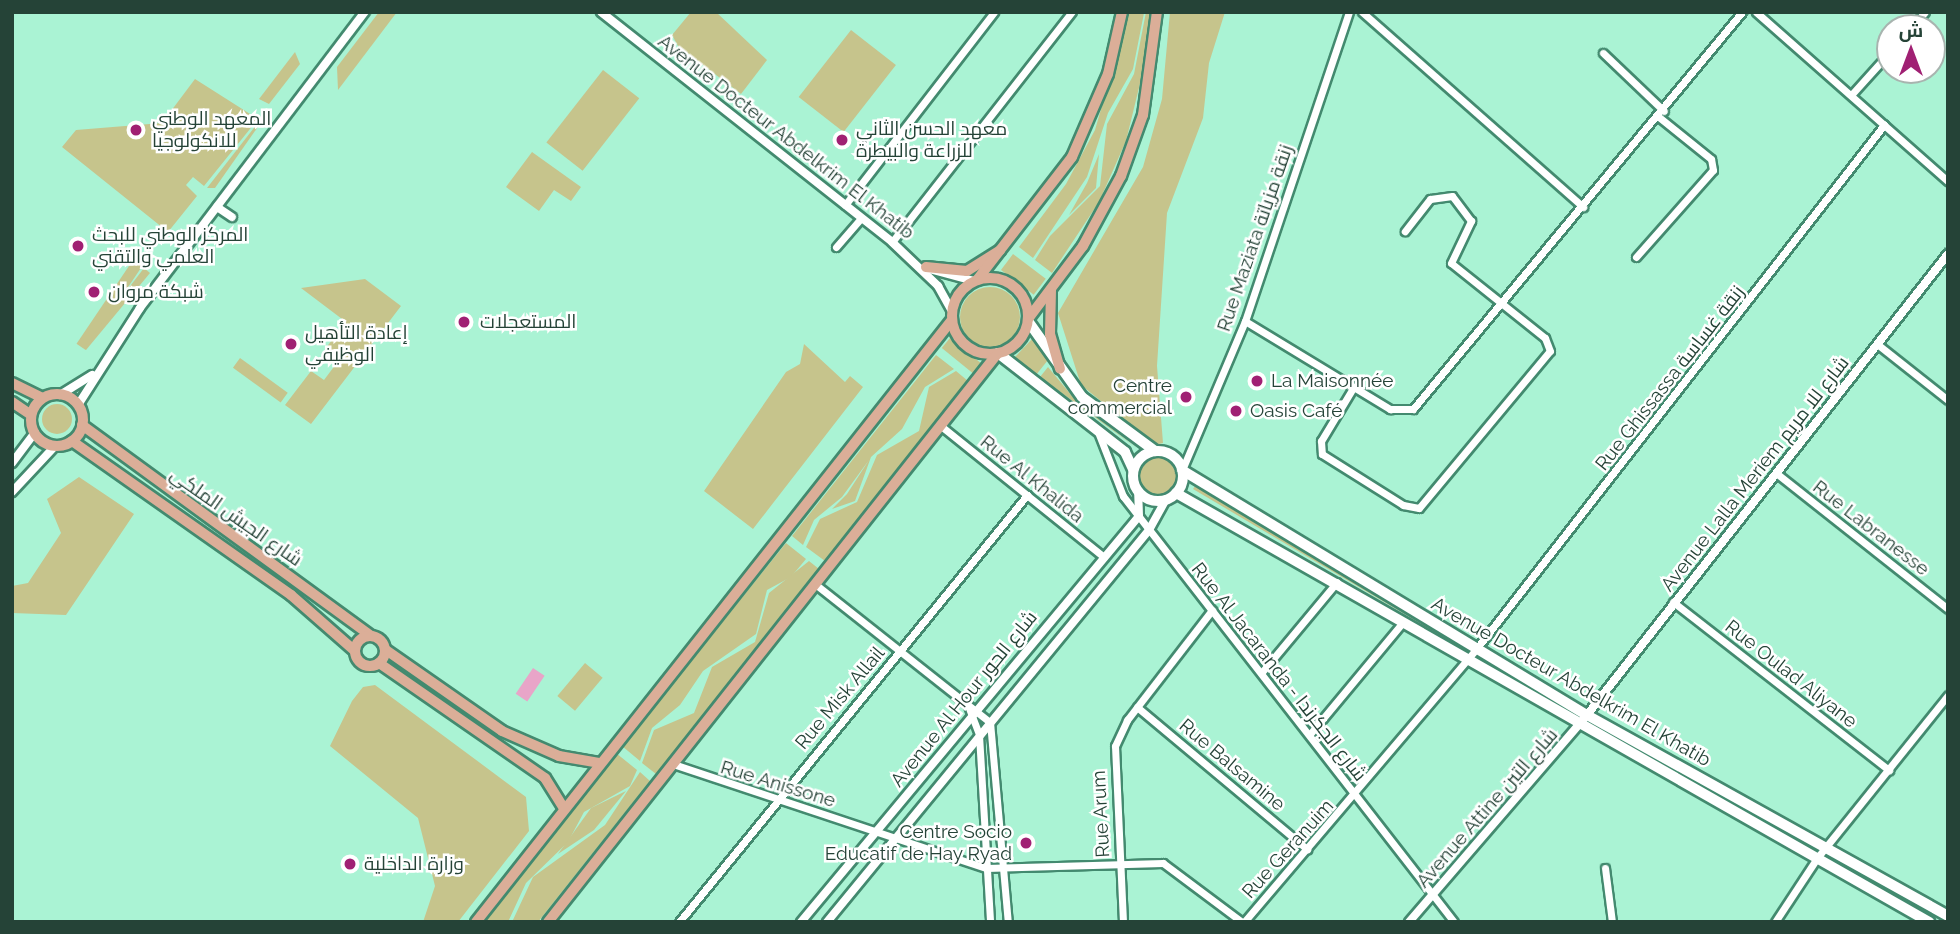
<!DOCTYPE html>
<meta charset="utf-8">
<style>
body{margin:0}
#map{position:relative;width:1960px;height:934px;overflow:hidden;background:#aaf3d4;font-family:Raleway,Cairo,sans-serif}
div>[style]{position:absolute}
.green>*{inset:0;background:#c6c48c;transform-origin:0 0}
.round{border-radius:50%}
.water>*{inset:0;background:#e8a5c8;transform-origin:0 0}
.roads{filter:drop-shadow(2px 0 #438a6f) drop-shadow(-2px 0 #438a6f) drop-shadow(0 2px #438a6f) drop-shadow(0 -2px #438a6f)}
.minor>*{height:7px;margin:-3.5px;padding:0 3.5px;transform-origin:3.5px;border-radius:3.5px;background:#fff}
.tertiary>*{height:8px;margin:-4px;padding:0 4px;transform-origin:4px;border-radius:4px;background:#fff}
.secondary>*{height:10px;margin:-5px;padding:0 5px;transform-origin:5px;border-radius:5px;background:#fff}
.secondary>.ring{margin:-5px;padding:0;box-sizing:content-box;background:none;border:10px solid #fff;border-radius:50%}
.primary>*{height:10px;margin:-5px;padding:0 5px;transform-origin:5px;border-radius:5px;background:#dbae98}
.primary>.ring{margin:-5px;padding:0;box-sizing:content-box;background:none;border:10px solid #dbae98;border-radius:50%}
.dots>*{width:19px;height:19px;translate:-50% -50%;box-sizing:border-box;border:4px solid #fff;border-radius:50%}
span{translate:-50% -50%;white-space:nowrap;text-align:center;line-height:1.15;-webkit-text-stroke:5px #fff;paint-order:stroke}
.poi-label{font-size:19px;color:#254337}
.left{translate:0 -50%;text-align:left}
.right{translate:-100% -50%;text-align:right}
.street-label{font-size:19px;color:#254337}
.frame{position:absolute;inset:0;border:14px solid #254337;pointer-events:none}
.north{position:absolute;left:1876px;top:14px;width:70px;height:70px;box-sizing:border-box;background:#fff;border:2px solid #a8b4af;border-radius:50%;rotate:0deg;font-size:19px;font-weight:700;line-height:28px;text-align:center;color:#254337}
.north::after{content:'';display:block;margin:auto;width:24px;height:32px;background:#a02073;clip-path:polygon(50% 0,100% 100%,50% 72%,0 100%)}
</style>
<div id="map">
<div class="green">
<div style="clip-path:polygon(379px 12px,397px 12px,338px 90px,337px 67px)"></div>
<div style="clip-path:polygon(691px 12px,716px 12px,767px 60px,741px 94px,678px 46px,672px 35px)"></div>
<div style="clip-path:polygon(1129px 12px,1144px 13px,1133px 69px,1108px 113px,1087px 177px,1033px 258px,1019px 247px,1066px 184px,1095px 130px)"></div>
<div style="clip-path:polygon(1146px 12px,1150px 12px,1145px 63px,1126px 141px,1099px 202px,1052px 273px,1035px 260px,1050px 236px,1100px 186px,1107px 124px,1134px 74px)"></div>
<div style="clip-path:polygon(1170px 12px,1225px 12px,1209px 63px,1203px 118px,1167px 213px,1157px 366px,1163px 443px,1155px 445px,1081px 385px,1058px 313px,1143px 167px,1162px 99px)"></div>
<div style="left:851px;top:30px;width:57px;height:85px;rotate:38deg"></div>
<div style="clip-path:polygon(295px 52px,300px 64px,269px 104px,259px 99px)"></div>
<div style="left:603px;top:70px;width:46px;height:92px;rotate:38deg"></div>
<div style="clip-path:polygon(195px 79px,258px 119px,204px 186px,193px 177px,186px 185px,197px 196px,168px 232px,62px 147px,76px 130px,162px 123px)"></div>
<div style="clip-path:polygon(262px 121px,215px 188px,207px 188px,260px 120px)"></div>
<div style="clip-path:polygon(532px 152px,581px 187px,571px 201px,554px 190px,539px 211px,506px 187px)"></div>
<div style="clip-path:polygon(1099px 154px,1096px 188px,1069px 215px,1087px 183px)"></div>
<div style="left:1013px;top:254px;width:41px;height:20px;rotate:37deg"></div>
<div style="left:133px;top:260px;width:11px;height:101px;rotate:34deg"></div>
<div style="clip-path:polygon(144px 268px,150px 273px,86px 350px,85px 345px)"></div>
<div style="clip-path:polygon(365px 279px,401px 306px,311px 424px,285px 405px,311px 371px,324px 380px,339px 360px,325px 349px,346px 322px,301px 288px)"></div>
<div class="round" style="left:960px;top:287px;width:60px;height:60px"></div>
<div style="left:950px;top:338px;width:40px;height:13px;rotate:39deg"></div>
<div style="clip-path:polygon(1032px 339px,1048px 360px,1036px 375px,1015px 357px)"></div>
<div style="clip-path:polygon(804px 344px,845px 382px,850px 376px,863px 387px,753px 529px,704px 491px,786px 372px,800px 364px)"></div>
<div style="clip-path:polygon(936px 355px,954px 369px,925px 387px,902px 429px,871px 457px,855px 501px,832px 509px,847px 494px,869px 460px,842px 497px,814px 520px,803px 545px,792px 536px)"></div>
<div style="left:240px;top:358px;width:59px;height:12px;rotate:36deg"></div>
<div style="clip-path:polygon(1048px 367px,1077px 402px,1138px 449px,1040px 377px)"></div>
<div style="clip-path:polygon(956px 371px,968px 381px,825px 561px,806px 547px,820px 519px,857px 502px,877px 455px,919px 431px,929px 387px)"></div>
<div class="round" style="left:42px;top:404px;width:30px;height:30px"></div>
<div class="round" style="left:1139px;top:457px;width:38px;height:38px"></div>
<div style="clip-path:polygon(79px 477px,134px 514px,66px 615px,12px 613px,12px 586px,28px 583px,61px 533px,47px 499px)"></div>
<div style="clip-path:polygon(1196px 485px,1461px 645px,1462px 648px,1193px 489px)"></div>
<div style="clip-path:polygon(786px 543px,806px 559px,791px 577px,767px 590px,756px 634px,703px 671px,680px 705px,652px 728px,640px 761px,622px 746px)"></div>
<div style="clip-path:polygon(809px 561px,819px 569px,656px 774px,642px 763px,654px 730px,694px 713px,712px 667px,755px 642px,769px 593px)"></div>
<div style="left:585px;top:663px;width:23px;height:43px;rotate:40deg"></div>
<div style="clip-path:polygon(375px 685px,526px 797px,529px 831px,458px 922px,423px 922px,435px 886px,418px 818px,330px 746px,352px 701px,363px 687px)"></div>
<div style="clip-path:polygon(1638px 751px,1807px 843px,1809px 846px,1806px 847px)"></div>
<div style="clip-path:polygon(616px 753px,637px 770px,630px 786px,584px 812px,568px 842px,526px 883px,508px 922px,485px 922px)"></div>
<div style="clip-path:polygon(640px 772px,650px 781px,538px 922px,512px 922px,533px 877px,605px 825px)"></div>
<div style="clip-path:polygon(626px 791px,594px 830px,558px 854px,591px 808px)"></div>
<div style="clip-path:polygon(1839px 861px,1948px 920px,1948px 922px,1836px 865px)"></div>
</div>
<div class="water">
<div style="left:533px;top:668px;width:14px;height:31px;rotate:34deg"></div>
</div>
<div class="roads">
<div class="minor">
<div style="left:1362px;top:12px;width:295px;rotate:41.4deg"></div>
<div style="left:1756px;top:12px;width:256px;rotate:41.4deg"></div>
<div style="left:1911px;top:28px;width:21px;rotate:-49deg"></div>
<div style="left:1603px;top:53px;width:84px;rotate:43.6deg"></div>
<div style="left:1852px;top:94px;width:57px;rotate:-47.9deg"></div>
<div style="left:845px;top:205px;width:244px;rotate:-52.3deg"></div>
<div style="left:892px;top:242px;width:292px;rotate:-52deg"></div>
<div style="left:836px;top:247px;width:38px;rotate:-49deg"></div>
<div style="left:1636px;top:257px;width:116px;rotate:-48.5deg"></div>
<div style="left:1713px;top:170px;width:11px;rotate:-100deg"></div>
<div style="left:1711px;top:159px;width:67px;rotate:-141.1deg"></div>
<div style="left:1245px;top:321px;width:170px;rotate:31.3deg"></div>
<div style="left:1390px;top:409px;width:23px"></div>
<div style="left:1413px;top:409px;width:516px;rotate:-50.35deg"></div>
<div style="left:1877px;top:344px;width:90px;rotate:38.3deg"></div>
<div style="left:1353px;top:388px;width:62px;rotate:121.1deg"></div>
<div style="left:1321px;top:441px;width:13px;rotate:86deg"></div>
<div style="left:1322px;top:454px;width:96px;rotate:32.2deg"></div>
<div style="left:1403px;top:505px;width:16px;rotate:11deg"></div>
<div style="left:1419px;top:508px;width:204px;rotate:-50.2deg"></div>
<div style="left:1550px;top:351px;width:14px;rotate:-111deg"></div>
<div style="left:1545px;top:338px;width:120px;rotate:-141.4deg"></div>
<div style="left:1451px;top:263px;width:47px;rotate:-64.5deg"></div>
<div style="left:1471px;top:221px;width:31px;rotate:-127deg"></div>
<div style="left:1452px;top:196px;width:22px;rotate:172deg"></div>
<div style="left:1430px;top:199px;width:41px;rotate:128deg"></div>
<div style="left:941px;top:426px;width:209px;rotate:38.8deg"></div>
<div style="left:1098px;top:432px;width:69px;rotate:68.7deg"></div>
<div style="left:1123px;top:496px;width:539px;rotate:52.15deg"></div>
<div style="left:1182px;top:470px;width:162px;rotate:-67.1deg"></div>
<div style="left:1245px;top:321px;width:326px;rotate:-71.4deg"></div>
<div style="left:1776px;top:473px;width:219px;rotate:38.3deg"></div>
<div style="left:815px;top:584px;width:223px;rotate:38.3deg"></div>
<div style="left:990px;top:722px;width:201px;rotate:84.9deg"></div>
<div style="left:1673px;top:602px;width:274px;rotate:37.9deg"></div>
<div style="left:1262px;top:672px;width:117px;rotate:-50.2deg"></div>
<div style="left:967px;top:703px;width:34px;rotate:69deg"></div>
<div style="left:979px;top:735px;width:187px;rotate:86.6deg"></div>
<div style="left:1137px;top:707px;width:222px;rotate:39.9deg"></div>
<div style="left:1310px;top:734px;width:146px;rotate:-50.3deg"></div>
<div style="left:673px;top:764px;width:330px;rotate:18.4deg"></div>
<div style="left:986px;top:868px;width:177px;rotate:-1.6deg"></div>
<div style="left:1163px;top:863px;width:99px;rotate:36.8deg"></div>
<div style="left:1605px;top:868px;width:54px;rotate:82.6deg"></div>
<div style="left:679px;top:922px;width:551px;rotate:-50.82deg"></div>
<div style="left:1123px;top:922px;width:176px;rotate:-92.6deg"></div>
<div style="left:1115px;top:746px;width:29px;rotate:-65deg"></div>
<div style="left:1127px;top:720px;width:139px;rotate:-52.3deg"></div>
<div style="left:1244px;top:922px;width:360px;rotate:-49.6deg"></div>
<div style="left:1477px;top:648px;width:663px;rotate:-52.11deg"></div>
<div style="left:1775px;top:922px;width:77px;rotate:-56.7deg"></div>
<div style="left:1817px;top:858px;width:209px;rotate:-51.2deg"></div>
</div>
<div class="tertiary">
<div style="left:601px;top:12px;width:371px;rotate:38.3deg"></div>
<div style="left:892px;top:242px;width:64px;rotate:43.7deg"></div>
<div style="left:938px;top:286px;width:29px;rotate:61deg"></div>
<div style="left:217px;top:207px;width:18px;rotate:34deg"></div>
<div style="left:929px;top:269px;width:47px;rotate:14.9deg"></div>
<div style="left:60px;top:395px;width:38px;rotate:-32deg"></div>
<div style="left:78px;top:405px;width:115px;rotate:-57.4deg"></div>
<div style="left:140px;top:308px;width:372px;rotate:-52.8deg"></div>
<div style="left:12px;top:463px;width:38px;rotate:-53deg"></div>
<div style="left:12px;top:492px;width:63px;rotate:-46.9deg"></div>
<div style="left:801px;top:922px;width:528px;rotate:-50.22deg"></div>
<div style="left:1139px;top:516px;width:24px;rotate:-92deg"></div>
<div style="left:827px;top:922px;width:507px;rotate:-50.6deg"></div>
<div style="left:1149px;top:530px;width:35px;rotate:-61deg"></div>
<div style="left:1409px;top:922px;width:273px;rotate:-49.3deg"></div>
<div style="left:1587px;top:715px;width:586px;rotate:-51.94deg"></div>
</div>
<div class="secondary">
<div style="left:1028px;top:321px;width:93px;rotate:54.6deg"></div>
<div style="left:1082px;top:397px;width:91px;rotate:36.5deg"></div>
<div style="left:998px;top:353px;width:161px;rotate:37.9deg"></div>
<div style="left:1125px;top:452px;width:19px;rotate:65deg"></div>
<div class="ring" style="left:1133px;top:451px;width:40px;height:40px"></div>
<div style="left:1182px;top:470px;width:473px;rotate:31.2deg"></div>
<div style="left:1587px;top:715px;width:413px;rotate:29.1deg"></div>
<div style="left:1176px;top:493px;width:867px;rotate:29.67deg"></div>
</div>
<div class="primary">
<div style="left:926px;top:267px;width:41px;rotate:5.6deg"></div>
<div style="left:967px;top:271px;width:39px;rotate:-32deg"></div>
<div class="ring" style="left:952px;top:278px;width:66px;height:66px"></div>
<div style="left:977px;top:280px;width:155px;rotate:-52.3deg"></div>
<div style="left:1072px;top:157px;width:90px;rotate:-66.6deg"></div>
<div style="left:1108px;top:74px;width:64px;rotate:-77.3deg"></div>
<div style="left:1051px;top:290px;width:44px;rotate:91.3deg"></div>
<div style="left:1050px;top:334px;width:36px;rotate:74deg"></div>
<div style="left:1028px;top:319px;width:91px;rotate:-53deg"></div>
<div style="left:1083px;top:246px;width:80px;rotate:-61.5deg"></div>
<div style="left:1121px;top:176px;width:65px;rotate:-70.2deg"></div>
<div style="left:1143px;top:115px;width:104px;rotate:-82.3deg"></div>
<div style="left:12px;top:383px;width:34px;rotate:26deg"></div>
<div class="ring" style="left:31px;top:394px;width:42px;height:42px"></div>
<div style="left:12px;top:402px;width:23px;rotate:34deg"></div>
<div style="left:82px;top:425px;width:358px;rotate:36.1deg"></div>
<div style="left:72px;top:441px;width:268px;rotate:35.1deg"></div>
<div style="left:291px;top:595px;width:85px;rotate:41.2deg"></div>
<div class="ring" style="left:355px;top:636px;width:20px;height:20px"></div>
<div style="left:386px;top:650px;width:141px;rotate:34.9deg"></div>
<div style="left:502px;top:731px;width:62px;rotate:23.7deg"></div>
<div style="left:559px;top:756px;width:42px;rotate:9.7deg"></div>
<div style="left:379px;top:663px;width:202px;rotate:34.7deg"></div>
<div style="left:545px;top:778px;width:36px;rotate:58deg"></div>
<div style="left:476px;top:922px;width:766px;rotate:-51.68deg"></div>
<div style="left:548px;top:922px;width:724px;rotate:-51.67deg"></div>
</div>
</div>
<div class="dots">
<div style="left:136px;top:130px;background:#a02073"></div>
<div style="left:842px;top:140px;background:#a02073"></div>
<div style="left:78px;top:246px;background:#a02073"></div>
<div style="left:94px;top:292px;background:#a02073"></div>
<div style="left:464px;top:322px;background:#a02073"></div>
<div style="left:291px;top:344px;background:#a02073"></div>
<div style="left:1257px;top:381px;background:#a02073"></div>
<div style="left:1186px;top:397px;background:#a02073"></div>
<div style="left:1236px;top:411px;background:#a02073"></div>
<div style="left:1026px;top:843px;background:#a02073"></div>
<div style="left:350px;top:864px;background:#a02073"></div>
</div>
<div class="poi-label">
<span class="left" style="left:152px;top:130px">المعهد الوطني<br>للانكولوجيا</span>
<span class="left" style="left:856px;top:140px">معهد الحسن الثاني<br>للزراعة والبيطرة</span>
<span class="left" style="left:92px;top:246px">المركز الوطني للبحث<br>العلمي والتقني</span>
<span class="left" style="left:108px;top:292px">شبكة مروان</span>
<span class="left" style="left:480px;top:322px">المستعجلات</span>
<span class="left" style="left:305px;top:344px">إعادة التأهيل<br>الوظيفي</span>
<span class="left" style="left:1271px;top:381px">La Maisonnée</span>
<span class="right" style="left:1172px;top:397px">Centre<br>commercial</span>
<span class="left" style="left:1250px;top:411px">Oasis Café</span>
<span class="right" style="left:1012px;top:843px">Centre Socio<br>Educatif de Hay Ryad</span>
<span class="left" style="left:364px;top:864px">وزارة الداخلية</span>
</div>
<div class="street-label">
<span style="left:786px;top:137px;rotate:38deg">Avenue Docteur Abdelkrim El Khatib</span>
<span style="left:1255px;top:238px;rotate:-71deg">Rue Maziata زنقة مزياتة</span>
<span style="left:1670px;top:378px;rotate:-52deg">Rue Ghissassa زنقة غساسة</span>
<span style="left:1755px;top:474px;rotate:-52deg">Avenue Lalla Meriem شارع للا مريم</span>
<span style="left:1032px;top:479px;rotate:39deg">Rue Al Khalida</span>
<span style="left:236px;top:517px;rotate:35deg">شارع الجيش الملكي</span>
<span style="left:1871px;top:528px;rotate:38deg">Rue Labranesse</span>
<span style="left:1279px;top:672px;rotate:52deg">Rue Al Jacaranda - شارع الجكرندا</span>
<span style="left:1791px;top:674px;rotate:38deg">Rue Oulad Aliyane</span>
<span style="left:1571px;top:682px;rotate:30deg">Avenue Docteur Abdelkrim El Khatib</span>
<span style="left:840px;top:698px;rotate:-50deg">Rue Misk Allail</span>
<span style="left:964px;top:699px;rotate:-51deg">Avenue Al Hour شارع الحور</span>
<span style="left:1232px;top:765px;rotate:40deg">Rue Balsamine</span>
<span style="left:778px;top:784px;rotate:17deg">Rue Anissone</span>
<span style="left:1487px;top:808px;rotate:-49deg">Avenue Attine شارع التين</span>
<span style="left:1101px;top:814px;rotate:-93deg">Rue Arum</span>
<span style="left:1288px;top:849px;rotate:-48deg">Rue Geranuim</span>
</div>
<div class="frame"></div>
<div class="north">ش</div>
</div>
